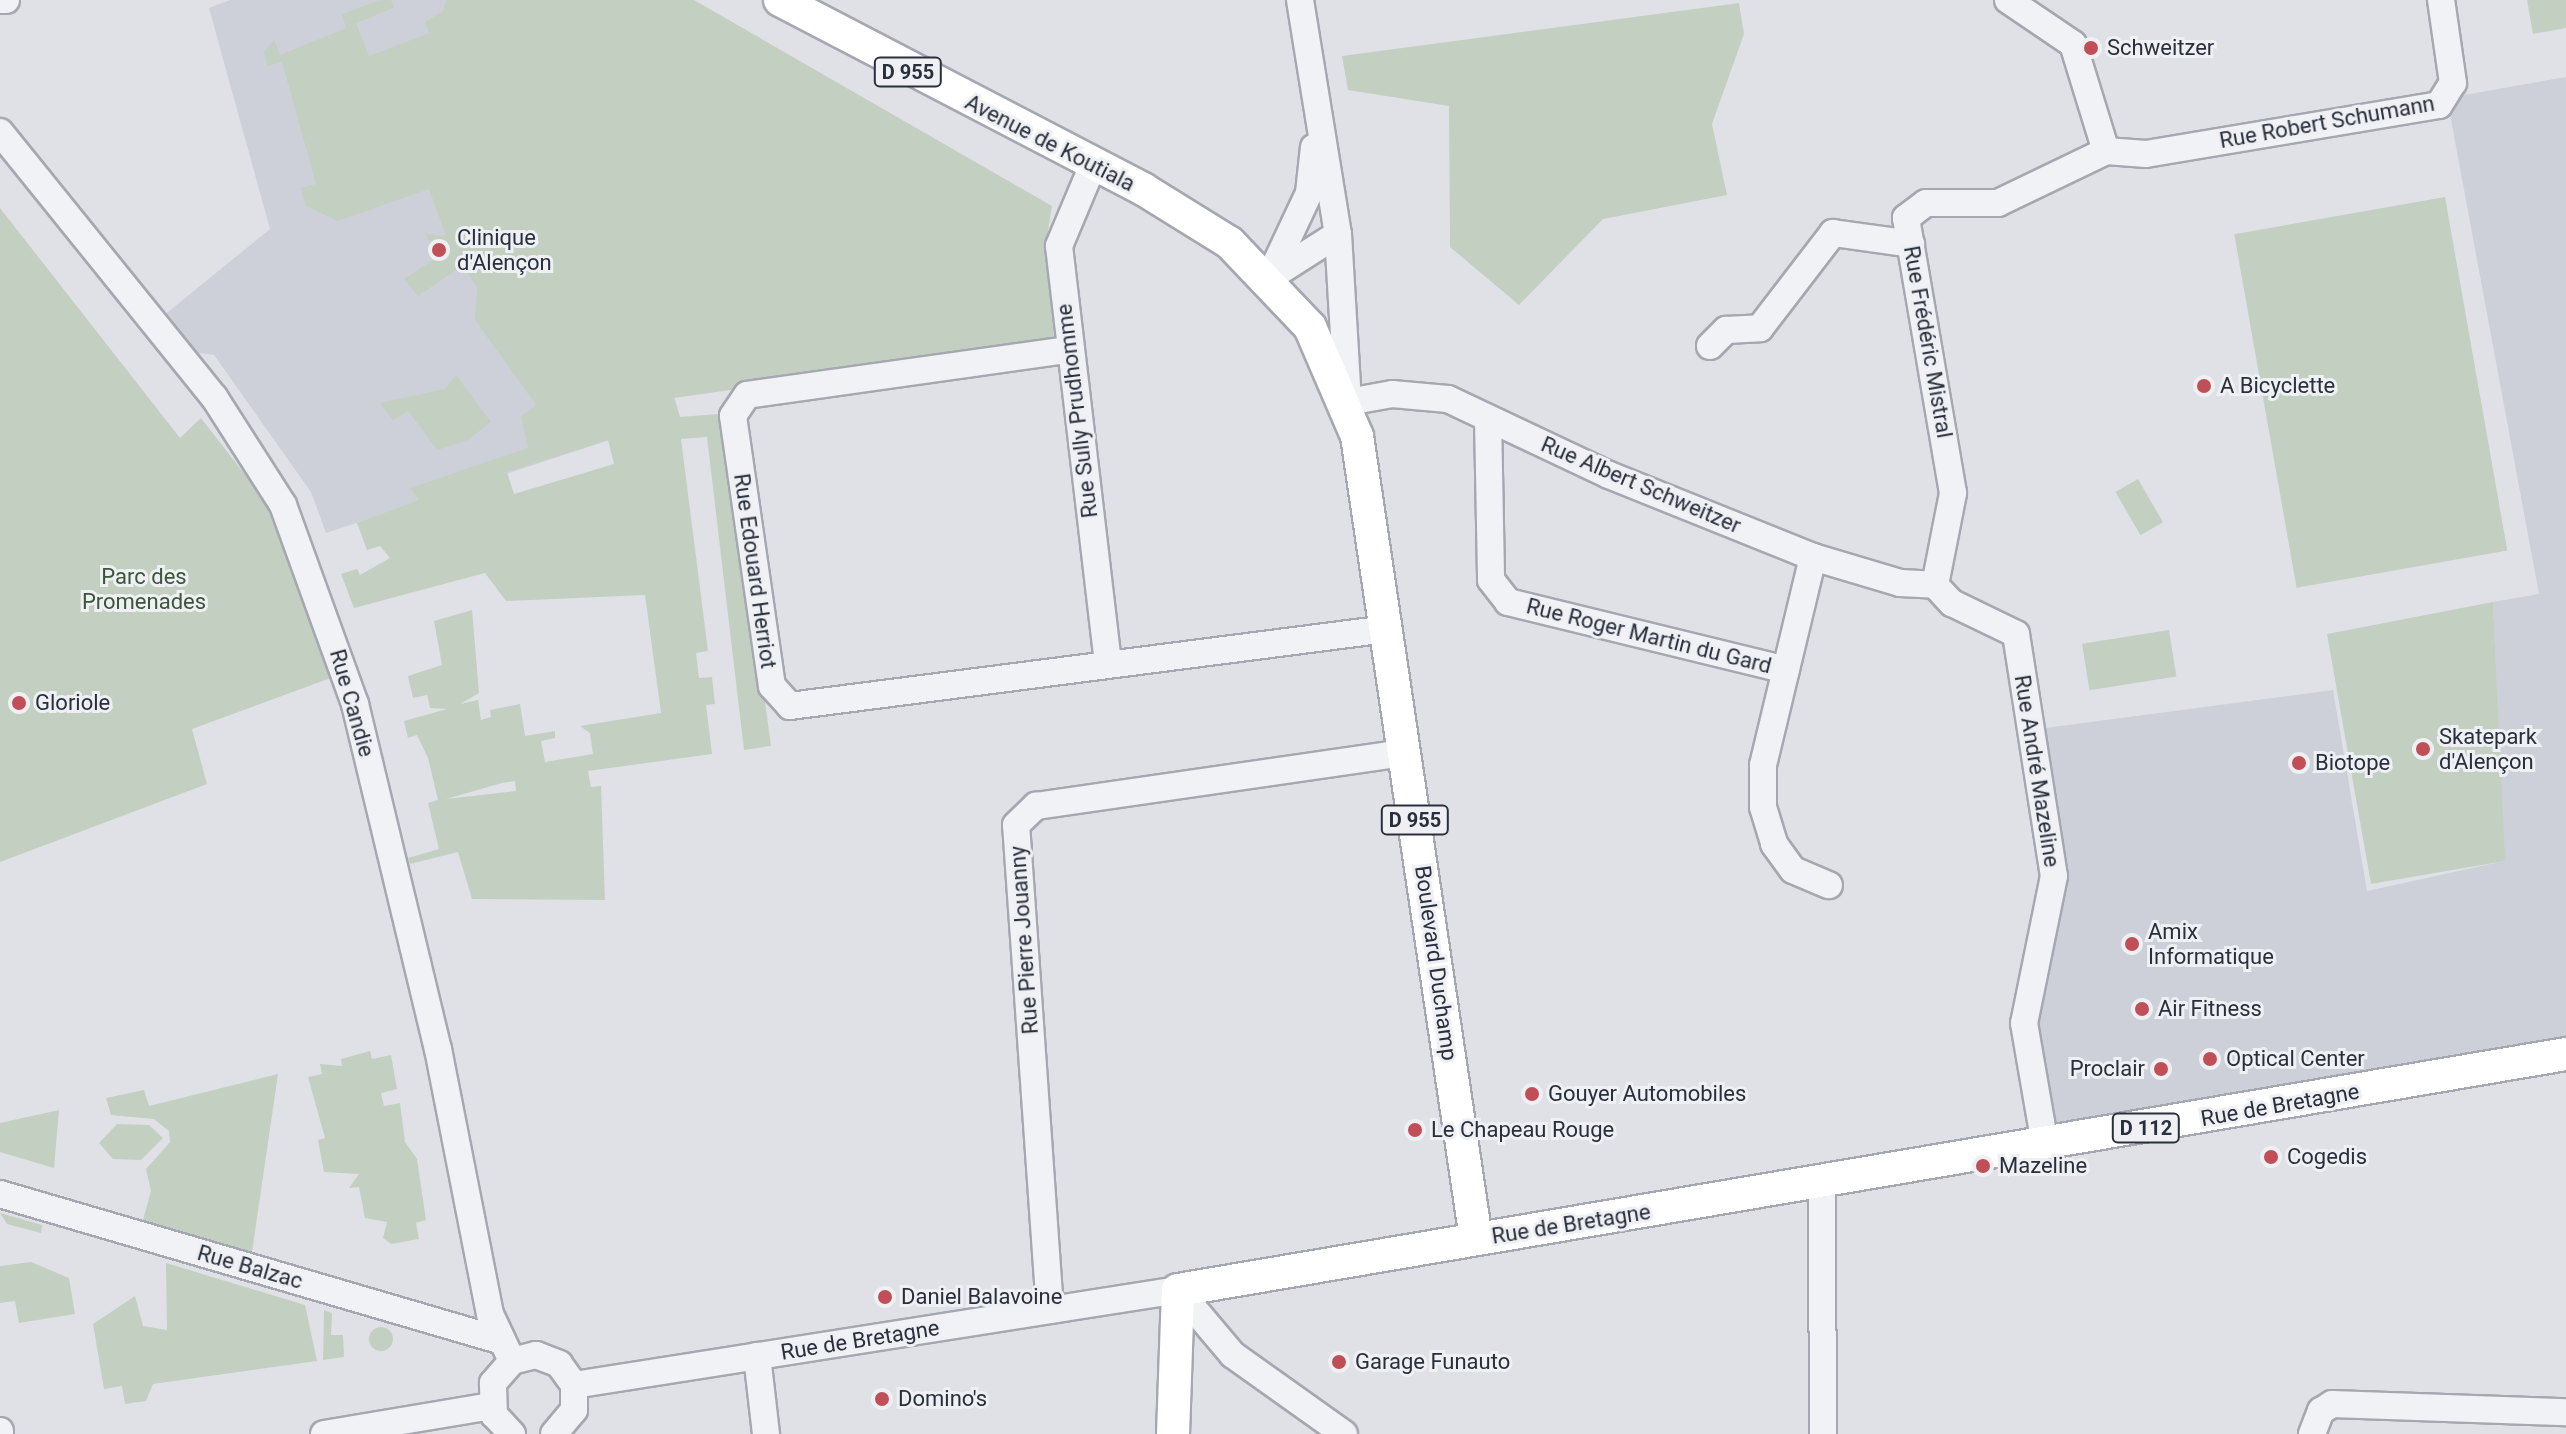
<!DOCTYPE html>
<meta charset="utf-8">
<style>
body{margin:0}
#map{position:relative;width:2566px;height:1434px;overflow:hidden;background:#dfe1e7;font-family:Roboto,sans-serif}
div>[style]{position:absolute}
.built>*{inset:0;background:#cdd0d8}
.green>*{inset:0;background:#c3d0c1;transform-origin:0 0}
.round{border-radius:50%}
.roads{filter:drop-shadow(2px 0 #a5a8b0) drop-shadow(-2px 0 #a5a8b0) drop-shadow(0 2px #a5a8b0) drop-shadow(0 -2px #a5a8b0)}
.minor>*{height:26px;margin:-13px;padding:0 13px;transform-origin:13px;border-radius:13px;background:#f1f2f5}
.major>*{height:32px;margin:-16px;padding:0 16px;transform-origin:16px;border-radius:16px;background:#fff}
.dots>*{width:22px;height:22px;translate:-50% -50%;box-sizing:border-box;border:4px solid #eef0f4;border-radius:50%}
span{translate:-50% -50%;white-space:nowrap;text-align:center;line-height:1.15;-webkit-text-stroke:6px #eef0f4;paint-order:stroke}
.shield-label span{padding:2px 6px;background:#eef0f4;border:2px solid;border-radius:6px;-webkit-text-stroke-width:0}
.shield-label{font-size:20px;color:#292f3c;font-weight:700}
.poi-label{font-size:22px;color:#292f3c}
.left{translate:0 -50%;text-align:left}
.right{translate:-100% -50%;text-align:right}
.street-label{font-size:22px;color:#292f3c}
.park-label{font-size:22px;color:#3b5638}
</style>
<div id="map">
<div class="built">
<div style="clip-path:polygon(230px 0,562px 0,680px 417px,326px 533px,311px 492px,214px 355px,192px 352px,163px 316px,270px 229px,209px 8px)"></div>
<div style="clip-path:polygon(2566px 77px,2566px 1054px,2045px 1145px,2024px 1023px,2054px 876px,2031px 730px,2333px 690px,2367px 891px,2504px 861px,2493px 602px,2539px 594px,2447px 98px)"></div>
</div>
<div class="green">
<div style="clip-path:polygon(evenodd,380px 0,391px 0,394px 8px,356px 23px,369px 56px,429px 33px,425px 22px,443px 11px,446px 0,694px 0,1052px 206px,1045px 249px,1054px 336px,1045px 345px,674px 398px,680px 417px,718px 414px,728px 430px,771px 746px,744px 750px,707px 437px,681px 439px,708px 651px,696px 653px,699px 678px,712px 677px,715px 704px,706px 705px,712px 754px,588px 771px,591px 787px,601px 786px,605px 900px,472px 899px,458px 852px,410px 864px,408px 858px,439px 849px,428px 803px,438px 800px,428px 758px,417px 735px,408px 738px,404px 721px,447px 709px,430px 708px,427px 695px,413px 698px,408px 676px,442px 665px,434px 621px,472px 610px,479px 693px,460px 704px,478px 700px,481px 720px,491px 717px,490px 710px,520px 704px,525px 736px,555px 731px,555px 738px,541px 741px,545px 762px,593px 754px,590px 733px,580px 726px,661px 713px,645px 595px,506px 601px,485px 573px,354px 608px,341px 574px,357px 569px,360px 575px,390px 558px,380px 546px,367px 550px,357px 523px,419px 500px,410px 488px,528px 448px,521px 416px,536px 405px,475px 320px,477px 287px,462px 266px,418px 296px,404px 279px,439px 256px,425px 234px,446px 236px,429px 189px,338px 221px,306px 206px,301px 188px,316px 184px,282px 62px,267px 66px,264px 51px,274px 40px,280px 55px,346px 28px,342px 14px,380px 0,608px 440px,614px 464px,514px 494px,507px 472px,608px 440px,380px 0,515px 781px,516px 791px,446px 799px,502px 783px,515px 781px)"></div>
<div style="clip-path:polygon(2527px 0,2566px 0,2566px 28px,2533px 34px)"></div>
<div style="clip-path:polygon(1739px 3px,1744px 34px,1712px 124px,1727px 195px,1603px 219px,1519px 305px,1450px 247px,1449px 106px,1348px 90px,1342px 56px)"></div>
<div style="left:2445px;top:197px;width:359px;height:214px;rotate:80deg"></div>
<div style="clip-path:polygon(0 208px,180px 438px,201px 418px,263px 498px,336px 676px,192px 729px,207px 784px,0 862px)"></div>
<div style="clip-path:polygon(456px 375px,491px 422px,468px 440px,437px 450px,408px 411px,393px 420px,380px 403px,445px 389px)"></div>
<div style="left:2138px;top:479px;width:50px;height:26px;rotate:60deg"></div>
<div style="clip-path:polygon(2493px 602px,2505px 861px,2371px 884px,2327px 634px)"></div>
<div style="left:2169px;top:630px;width:47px;height:88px;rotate:81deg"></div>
<div style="clip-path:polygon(370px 1051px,372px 1059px,391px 1055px,397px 1089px,381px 1093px,384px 1106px,400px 1103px,405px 1142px,417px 1159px,426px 1220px,416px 1223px,419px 1239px,391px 1244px,383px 1238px,387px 1222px,365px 1218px,359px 1187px,349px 1188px,359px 1174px,324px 1172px,318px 1140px,325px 1138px,308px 1077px,322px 1074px,320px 1064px,342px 1066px,341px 1059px)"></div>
<div style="clip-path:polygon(278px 1074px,252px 1252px,143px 1220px,151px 1191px,146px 1169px,170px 1142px,169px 1131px,154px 1119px,111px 1115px,106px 1098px,144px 1090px,149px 1106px)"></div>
<div style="clip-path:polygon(59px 1110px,54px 1168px,0 1152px,0 1123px)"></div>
<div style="clip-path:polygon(117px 1124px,149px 1125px,163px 1138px,141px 1160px,113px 1159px,99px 1143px)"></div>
<div style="clip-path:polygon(0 1213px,42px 1225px,41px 1233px,7px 1224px)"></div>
<div style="clip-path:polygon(31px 1262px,69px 1278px,75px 1314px,19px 1323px,15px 1301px,0 1303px,0 1266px)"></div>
<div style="clip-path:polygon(166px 1263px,305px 1305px,317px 1361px,153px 1384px,146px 1401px,125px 1404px,122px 1386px,104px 1389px,93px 1324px,135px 1296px,143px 1326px,167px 1330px)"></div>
<div style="clip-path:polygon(324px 1310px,332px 1313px,331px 1335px,343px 1335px,344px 1357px,323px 1360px)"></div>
<div class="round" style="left:369px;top:1327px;width:24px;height:24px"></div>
</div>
<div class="roads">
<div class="minor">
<div style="left:0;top:0;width:6px"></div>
<div style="left:1300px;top:0;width:237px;rotate:80.8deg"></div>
<div style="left:1338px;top:234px;width:168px;rotate:86.6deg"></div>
<div style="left:1348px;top:402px;width:45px;rotate:-10.3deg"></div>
<div style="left:1392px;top:394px;width:56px;rotate:5.1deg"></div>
<div style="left:1448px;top:399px;width:178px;rotate:25.3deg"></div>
<div style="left:1609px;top:475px;width:220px;rotate:21.9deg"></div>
<div style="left:1813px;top:557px;width:91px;rotate:16.6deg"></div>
<div style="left:1900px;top:583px;width:35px;rotate:3deg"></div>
<div style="left:2008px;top:0;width:78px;rotate:34.1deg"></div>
<div style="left:2073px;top:44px;width:112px;rotate:72.9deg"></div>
<div style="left:0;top:132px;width:341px;rotate:51.1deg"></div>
<div style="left:214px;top:397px;width:128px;rotate:57.4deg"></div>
<div style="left:283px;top:505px;width:212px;rotate:70.1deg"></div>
<div style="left:355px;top:704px;width:355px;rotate:76.5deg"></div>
<div style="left:438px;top:1049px;width:270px;rotate:78.9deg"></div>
<div style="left:490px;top:1314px;width:52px;rotate:64.9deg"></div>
<div style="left:2106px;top:151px;width:40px;rotate:4.3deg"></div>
<div style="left:2146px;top:154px;width:297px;rotate:-9.5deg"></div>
<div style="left:2439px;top:105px;width:26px;rotate:-58deg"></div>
<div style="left:2453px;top:83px;width:84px;rotate:-98.2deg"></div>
<div style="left:1093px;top:165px;width:88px;rotate:112.8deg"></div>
<div style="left:1059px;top:246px;width:420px;rotate:83.3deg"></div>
<div style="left:1272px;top:276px;width:78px;rotate:-32.5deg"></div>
<div style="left:1269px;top:278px;width:94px;rotate:-64.8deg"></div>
<div style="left:1309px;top:193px;width:46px;rotate:-83.8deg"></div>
<div style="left:1710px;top:346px;width:23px;rotate:-45deg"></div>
<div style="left:1726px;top:330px;width:34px;rotate:-3deg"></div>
<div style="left:1760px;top:328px;width:120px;rotate:-52.5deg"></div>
<div style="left:1833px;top:233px;width:79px;rotate:8deg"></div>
<div style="left:1067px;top:350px;width:323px;rotate:172deg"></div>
<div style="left:747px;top:395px;width:25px;rotate:124deg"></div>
<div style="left:733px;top:416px;width:273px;rotate:81.8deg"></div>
<div style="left:772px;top:686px;width:27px;rotate:48deg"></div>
<div style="left:790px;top:706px;width:602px;rotate:-7.35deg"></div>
<div style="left:1488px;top:419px;width:161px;rotate:88.9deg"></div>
<div style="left:1491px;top:580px;width:28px;rotate:52deg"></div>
<div style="left:1508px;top:602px;width:286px;rotate:13.7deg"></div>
<div style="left:1813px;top:557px;width:214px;rotate:103.5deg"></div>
<div style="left:1763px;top:765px;width:42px;rotate:90deg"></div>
<div style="left:1763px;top:807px;width:39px;rotate:73deg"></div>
<div style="left:1774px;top:844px;width:32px;rotate:54deg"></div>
<div style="left:1793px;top:870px;width:39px;rotate:23deg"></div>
<div style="left:1935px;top:585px;width:25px;rotate:47deg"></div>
<div style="left:1952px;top:603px;width:71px;rotate:25.8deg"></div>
<div style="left:2016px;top:634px;width:245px;rotate:81.1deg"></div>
<div style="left:2054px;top:876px;width:150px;rotate:101.5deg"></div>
<div style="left:2024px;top:1023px;width:124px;rotate:80.2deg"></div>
<div style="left:1935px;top:585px;width:94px;rotate:-78.9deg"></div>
<div style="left:1953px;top:493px;width:279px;rotate:-99.7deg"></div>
<div style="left:1906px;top:218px;width:25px;rotate:-37deg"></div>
<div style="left:1926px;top:203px;width:72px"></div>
<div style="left:1998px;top:203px;width:120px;rotate:-25.7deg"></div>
<div style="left:1822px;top:1184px;width:250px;rotate:89.8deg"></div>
<div style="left:0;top:1194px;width:520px;rotate:16.31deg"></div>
<div style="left:1050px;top:1310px;width:486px;rotate:-94deg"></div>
<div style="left:1016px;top:825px;width:28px;rotate:-44deg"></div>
<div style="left:1036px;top:806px;width:373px;rotate:-8.2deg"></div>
<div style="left:757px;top:1356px;width:79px;rotate:83.4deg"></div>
<div style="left:574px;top:1385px;width:611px;rotate:-8.94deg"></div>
<div style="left:1178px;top:1290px;width:85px;rotate:49.8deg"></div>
<div style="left:1233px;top:1355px;width:136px;rotate:35.4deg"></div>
<div style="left:0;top:1431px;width:3px;rotate:90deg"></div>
<div style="left:324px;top:1434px;width:169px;rotate:-9.5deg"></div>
<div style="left:512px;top:1434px;width:26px;rotate:-133deg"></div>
<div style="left:494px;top:1415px;width:32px;rotate:-92deg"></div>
<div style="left:493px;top:1383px;width:29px;rotate:-49deg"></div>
<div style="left:512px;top:1361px;width:25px;rotate:-14deg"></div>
<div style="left:536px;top:1355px;width:25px;rotate:21deg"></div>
<div style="left:559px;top:1364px;width:26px;rotate:54deg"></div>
<div style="left:574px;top:1385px;width:25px;rotate:90deg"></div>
<div style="left:574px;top:1410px;width:31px;rotate:130deg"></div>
<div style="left:2312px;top:1434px;width:25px;rotate:-69deg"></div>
<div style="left:2321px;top:1411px;width:13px;rotate:-32deg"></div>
<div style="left:2332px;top:1404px;width:234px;rotate:2deg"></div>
</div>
<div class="major">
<div style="left:780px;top:0;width:409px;rotate:27.5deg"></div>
<div style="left:1143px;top:189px;width:102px;rotate:31.8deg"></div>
<div style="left:1230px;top:243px;width:116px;rotate:46.4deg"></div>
<div style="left:1310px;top:327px;width:119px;rotate:66.7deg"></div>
<div style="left:1357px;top:436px;width:812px;rotate:81.57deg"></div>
<div style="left:1173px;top:1434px;width:144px;rotate:-88deg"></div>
<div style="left:1178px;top:1290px;width:1408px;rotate:-9.65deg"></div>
</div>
</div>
<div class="dots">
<div style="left:2091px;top:48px;background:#c04f58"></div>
<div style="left:439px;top:250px;background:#c04f58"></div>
<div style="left:2204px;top:386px;background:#c04f58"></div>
<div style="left:19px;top:703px;background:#c04f58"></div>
<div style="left:2423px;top:749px;background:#c04f58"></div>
<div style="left:2299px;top:763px;background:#c04f58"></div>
<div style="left:2132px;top:944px;background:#c04f58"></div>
<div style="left:2142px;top:1009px;background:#c04f58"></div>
<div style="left:2210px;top:1059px;background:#c04f58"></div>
<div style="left:2161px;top:1069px;background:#c04f58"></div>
<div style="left:1532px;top:1094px;background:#c04f58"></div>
<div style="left:1415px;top:1130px;background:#c04f58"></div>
<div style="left:2271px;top:1157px;background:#c04f58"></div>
<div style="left:1983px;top:1166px;background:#c04f58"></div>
<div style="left:885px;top:1297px;background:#c04f58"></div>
<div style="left:1339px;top:1362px;background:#c04f58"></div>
<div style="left:882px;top:1399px;background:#c04f58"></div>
</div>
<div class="shield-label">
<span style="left:908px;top:72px">D 955</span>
<span style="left:1415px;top:820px">D 955</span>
<span style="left:2146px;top:1128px">D 112</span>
</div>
<div class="poi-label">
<span class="left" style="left:2107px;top:48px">Schweitzer</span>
<span class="left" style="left:457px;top:250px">Clinique<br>d'Alençon</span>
<span class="left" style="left:2220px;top:386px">A Bicyclette</span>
<span class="left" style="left:35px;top:703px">Gloriole</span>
<span class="left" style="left:2439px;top:749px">Skatepark<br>d'Alençon</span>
<span class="left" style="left:2315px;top:763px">Biotope</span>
<span class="left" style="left:2148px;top:944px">Amix<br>Informatique</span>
<span class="left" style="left:2158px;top:1009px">Air Fitness</span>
<span class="left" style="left:2226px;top:1059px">Optical Center</span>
<span class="right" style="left:2145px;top:1069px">Proclair</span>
<span class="left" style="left:1548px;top:1094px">Gouyer Automobiles</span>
<span class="left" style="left:1431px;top:1130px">Le Chapeau Rouge</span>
<span class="left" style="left:2287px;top:1157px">Cogedis</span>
<span class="left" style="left:1999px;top:1166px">Mazeline</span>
<span class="left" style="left:901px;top:1297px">Daniel Balavoine</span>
<span class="left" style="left:1355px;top:1362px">Garage Funauto</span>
<span class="left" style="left:898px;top:1399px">Domino's</span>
</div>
<div class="street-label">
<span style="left:2327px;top:122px;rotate:-10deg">Rue Robert Schumann</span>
<span style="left:1050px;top:143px;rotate:27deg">Avenue de Koutiala</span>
<span style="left:1928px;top:342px;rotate:80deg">Rue Frédéric Mistral</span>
<span style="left:1077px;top:411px;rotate:-97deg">Rue Sully Prudhomme</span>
<span style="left:1641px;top:485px;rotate:23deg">Rue Albert Schweitzer</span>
<span style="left:755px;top:571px;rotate:82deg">Rue Edouard Herriot</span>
<span style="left:1649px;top:636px;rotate:14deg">Rue Roger Martin du Gard</span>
<span style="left:352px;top:703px;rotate:74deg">Rue Candie</span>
<span style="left:2037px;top:771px;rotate:81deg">Rue André Mazeline</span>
<span style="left:1024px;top:940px;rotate:-94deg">Rue Pierre Jouanny</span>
<span style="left:1436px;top:963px;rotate:82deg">Boulevard Duchamp</span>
<span style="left:2280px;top:1105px;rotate:-10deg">Rue de Bretagne</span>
<span style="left:1571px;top:1224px;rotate:-9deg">Rue de Bretagne</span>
<span style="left:250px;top:1267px;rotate:16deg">Rue Balzac</span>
<span style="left:860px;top:1340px;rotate:-9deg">Rue de Bretagne</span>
</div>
<div class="park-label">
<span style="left:144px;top:589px">Parc des<br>Promenades</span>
</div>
</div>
